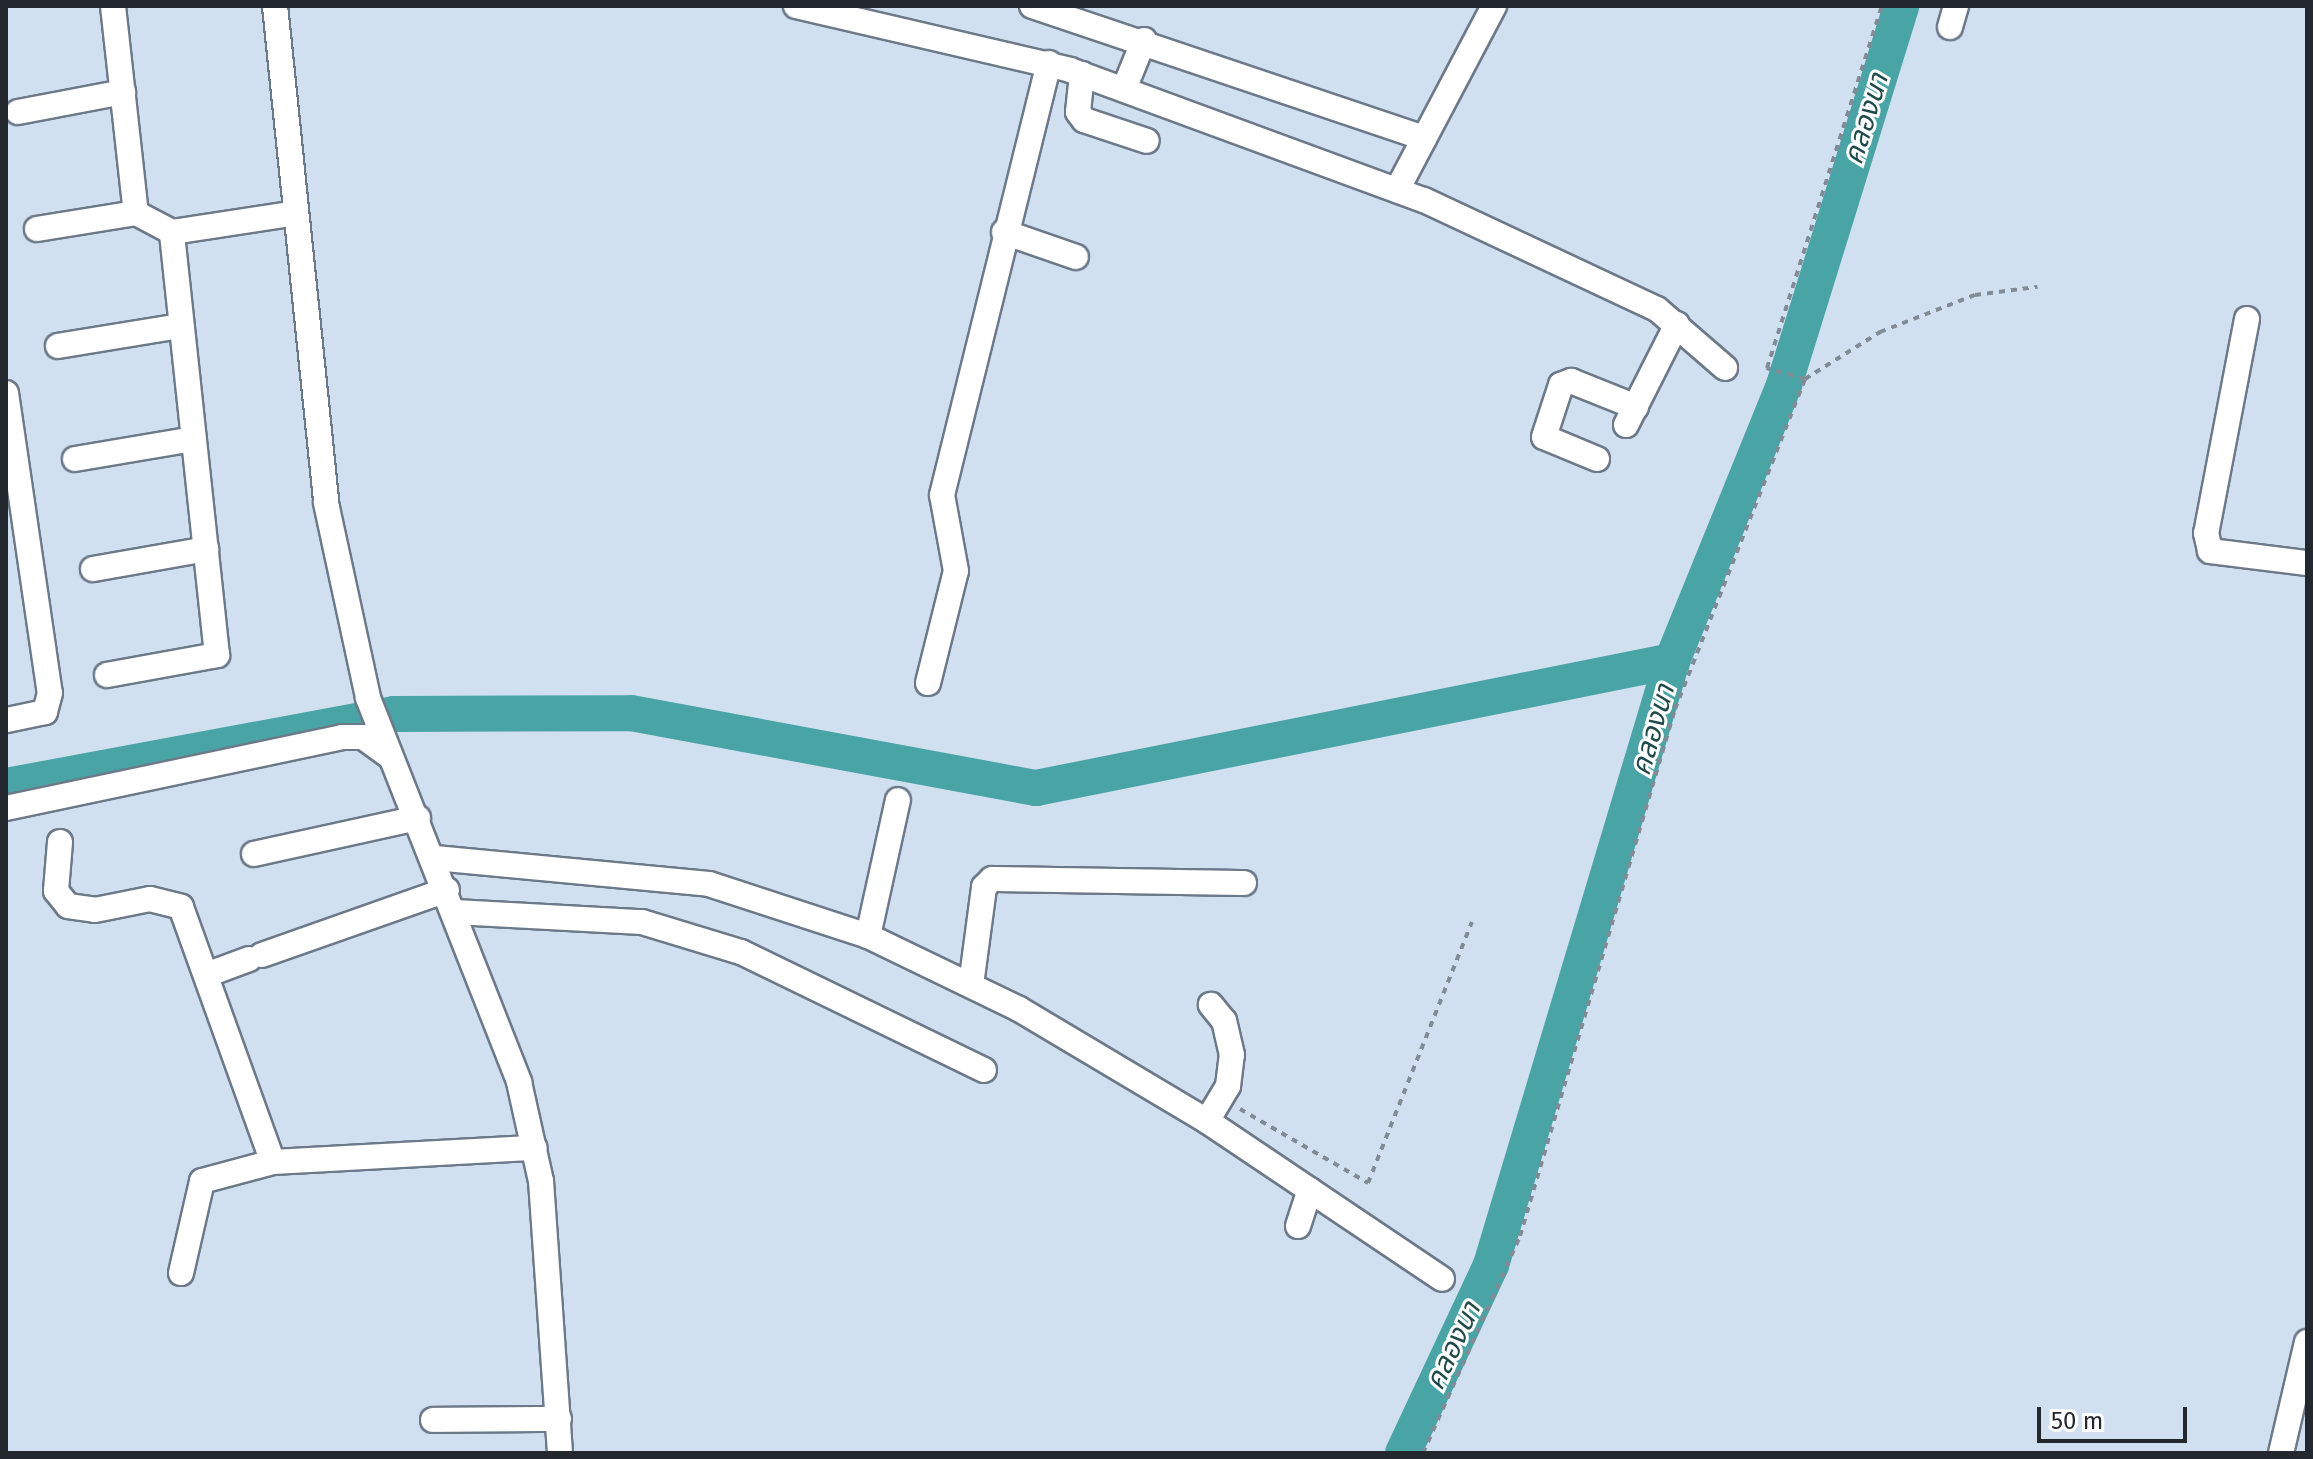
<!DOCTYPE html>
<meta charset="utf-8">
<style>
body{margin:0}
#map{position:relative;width:2313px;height:1459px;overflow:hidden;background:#d1e0f1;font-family:"Fira Sans","Noto Sans Thai",sans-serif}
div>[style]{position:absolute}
.river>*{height:36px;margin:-18px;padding:0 18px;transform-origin:18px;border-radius:18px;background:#49a4a6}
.path>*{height:4px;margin-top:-2px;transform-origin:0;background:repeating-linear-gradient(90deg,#808b96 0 6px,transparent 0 12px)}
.roads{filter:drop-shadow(2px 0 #6c7988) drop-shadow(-2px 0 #6c7988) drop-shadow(0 2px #6c7988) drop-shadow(0 -2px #6c7988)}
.minor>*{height:24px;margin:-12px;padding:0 12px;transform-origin:12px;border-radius:12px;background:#fff}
span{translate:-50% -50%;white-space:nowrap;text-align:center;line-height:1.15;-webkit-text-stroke:6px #fff;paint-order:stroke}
.water-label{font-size:28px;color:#1f494a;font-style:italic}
.frame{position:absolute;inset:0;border:8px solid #22282e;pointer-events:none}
.scale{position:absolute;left:2037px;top:1407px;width:150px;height:36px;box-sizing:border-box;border:4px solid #22282e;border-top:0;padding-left:10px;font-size:24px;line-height:28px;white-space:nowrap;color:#22282e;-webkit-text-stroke:6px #fff;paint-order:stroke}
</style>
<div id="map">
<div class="river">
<div style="left:6px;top:786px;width:395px;rotate:-10.5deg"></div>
<div style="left:394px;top:714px;width:237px;rotate:-0.2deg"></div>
<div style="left:631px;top:713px;width:412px;rotate:10.5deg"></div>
<div style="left:1036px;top:788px;width:649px;rotate:-11.29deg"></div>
<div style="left:1403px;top:1453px;width:208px;rotate:-64.9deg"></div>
<div style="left:1491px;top:1265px;width:631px;rotate:-73.32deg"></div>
<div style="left:1672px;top:661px;width:298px;rotate:-67.9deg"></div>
<div style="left:1784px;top:385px;width:397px;rotate:-72.8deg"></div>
</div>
<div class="path">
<div style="left:1805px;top:379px;width:40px;rotate:-164deg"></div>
<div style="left:1767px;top:368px;width:380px;rotate:-72.4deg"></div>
<div style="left:1240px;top:1109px;width:148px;rotate:30deg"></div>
<div style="left:1368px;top:1183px;width:281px;rotate:-68.3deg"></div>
<div style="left:1423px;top:1453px;width:238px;rotate:-65.9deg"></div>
<div style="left:1520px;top:1236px;width:549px;rotate:-73.61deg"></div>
<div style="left:1675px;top:709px;width:355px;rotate:-68.5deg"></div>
<div style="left:1805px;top:379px;width:89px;rotate:-32.1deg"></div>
<div style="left:1880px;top:332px;width:102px;rotate:-21.3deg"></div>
<div style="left:1975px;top:295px;width:63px;rotate:-7.4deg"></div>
</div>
<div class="roads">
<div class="minor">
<div style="left:113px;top:6px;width:208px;rotate:83.7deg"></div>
<div style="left:136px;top:213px;width:41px;rotate:27.8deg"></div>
<div style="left:275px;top:6px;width:500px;rotate:84.1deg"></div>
<div style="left:326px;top:503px;width:199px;rotate:77.8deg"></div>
<div style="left:368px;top:698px;width:413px;rotate:68.5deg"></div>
<div style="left:519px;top:1082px;width:101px;rotate:77.5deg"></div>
<div style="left:541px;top:1181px;width:273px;rotate:86deg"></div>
<div style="left:796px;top:6px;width:281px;rotate:13.1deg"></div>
<div style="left:1070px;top:70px;width:377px;rotate:20.2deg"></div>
<div style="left:1424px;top:200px;width:257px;rotate:25.1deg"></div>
<div style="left:1657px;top:309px;width:90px;rotate:40.9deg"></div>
<div style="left:1032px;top:6px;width:414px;rotate:18.6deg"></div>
<div style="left:1950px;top:27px;width:22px;rotate:-74deg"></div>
<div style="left:1082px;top:74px;width:38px;rotate:96deg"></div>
<div style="left:1078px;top:112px;width:10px;rotate:53deg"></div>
<div style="left:1084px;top:120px;width:66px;rotate:18.4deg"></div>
<div style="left:1124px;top:89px;width:53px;rotate:-67.8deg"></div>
<div style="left:18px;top:112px;width:107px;rotate:-10.8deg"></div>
<div style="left:1397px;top:190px;width:208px;rotate:-62.2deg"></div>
<div style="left:37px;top:229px;width:100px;rotate:-9.2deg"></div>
<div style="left:1004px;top:232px;width:76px;rotate:19.1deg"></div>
<div style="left:2247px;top:319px;width:218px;rotate:100.8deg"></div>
<div style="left:2206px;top:533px;width:18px;rotate:77deg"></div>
<div style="left:2210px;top:551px;width:98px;rotate:7.1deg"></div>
<div style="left:58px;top:346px;width:124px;rotate:-9.3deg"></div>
<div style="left:6px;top:393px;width:303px;rotate:81.7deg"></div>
<div style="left:50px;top:693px;width:20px;rotate:105deg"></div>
<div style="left:45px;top:712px;width:40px;rotate:168deg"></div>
<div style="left:1626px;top:425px;width:113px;rotate:-63.2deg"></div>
<div style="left:75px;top:459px;width:120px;rotate:-9.6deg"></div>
<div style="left:1597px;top:459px;width:57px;rotate:-157.5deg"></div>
<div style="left:1544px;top:437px;width:55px;rotate:-71.9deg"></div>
<div style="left:1561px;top:385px;width:11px;rotate:-22deg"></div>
<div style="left:1571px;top:381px;width:70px;rotate:21.8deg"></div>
<div style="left:93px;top:569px;width:115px;rotate:-10deg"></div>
<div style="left:107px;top:675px;width:112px;rotate:-10.3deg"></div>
<div style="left:217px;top:655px;width:425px;rotate:-96.1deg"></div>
<div style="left:172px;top:232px;width:125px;rotate:-8.7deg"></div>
<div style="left:928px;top:683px;width:115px;rotate:-76deg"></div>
<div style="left:956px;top:571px;width:77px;rotate:-100.4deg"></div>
<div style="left:942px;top:495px;width:445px;rotate:-76.1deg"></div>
<div style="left:6px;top:808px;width:343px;rotate:-11.9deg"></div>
<div style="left:342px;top:737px;width:21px"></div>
<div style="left:363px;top:737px;width:32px;rotate:36deg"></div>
<div style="left:60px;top:842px;width:49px;rotate:94.7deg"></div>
<div style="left:56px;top:891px;width:19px;rotate:51deg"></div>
<div style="left:68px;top:906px;width:27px;rotate:8deg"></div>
<div style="left:95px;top:910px;width:56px;rotate:-11.3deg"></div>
<div style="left:150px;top:899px;width:32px;rotate:14deg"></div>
<div style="left:181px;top:907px;width:271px;rotate:70.2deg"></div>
<div style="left:273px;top:1162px;width:262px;rotate:-3.1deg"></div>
<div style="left:254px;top:854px;width:168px;rotate:-12.4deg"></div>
<div style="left:435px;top:858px;width:275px;rotate:5.4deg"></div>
<div style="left:709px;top:884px;width:167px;rotate:18.1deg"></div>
<div style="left:868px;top:936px;width:168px;rotate:25.8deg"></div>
<div style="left:1019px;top:1009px;width:219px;rotate:30.8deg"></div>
<div style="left:1207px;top:1121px;width:283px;rotate:33.9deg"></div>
<div style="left:455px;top:912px;width:187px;rotate:3.1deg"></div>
<div style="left:642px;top:922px;width:103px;rotate:16.9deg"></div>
<div style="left:741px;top:952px;width:270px;rotate:25.9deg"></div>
<div style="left:868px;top:936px;width:139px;rotate:-77.6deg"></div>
<div style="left:262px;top:955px;width:196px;rotate:-19.4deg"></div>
<div style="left:206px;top:975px;width:46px;rotate:-20.4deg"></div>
<div style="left:971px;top:985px;width:99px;rotate:-82.4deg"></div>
<div style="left:984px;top:887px;width:11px;rotate:-45deg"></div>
<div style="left:992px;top:879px;width:252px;rotate:0.9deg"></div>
<div style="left:1207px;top:1121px;width:41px;rotate:-59deg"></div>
<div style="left:1228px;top:1086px;width:31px;rotate:-83deg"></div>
<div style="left:1232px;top:1055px;width:35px;rotate:-103deg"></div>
<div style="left:1224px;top:1021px;width:21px;rotate:-129deg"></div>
<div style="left:1298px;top:1226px;width:38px;rotate:-72deg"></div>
<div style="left:181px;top:1273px;width:94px;rotate:-77.1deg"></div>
<div style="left:202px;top:1181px;width:73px;rotate:-15deg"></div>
<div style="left:433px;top:1420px;width:126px;rotate:-0.5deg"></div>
<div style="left:2281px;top:1453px;width:114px;rotate:-76.8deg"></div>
</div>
</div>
<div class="water-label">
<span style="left:1866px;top:119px;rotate:-73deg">คลองนา</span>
<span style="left:1653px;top:730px;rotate:-74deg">คลองนา</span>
<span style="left:1453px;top:1346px;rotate:-65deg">คลองนา</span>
</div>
<div class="frame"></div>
<div class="scale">50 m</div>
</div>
